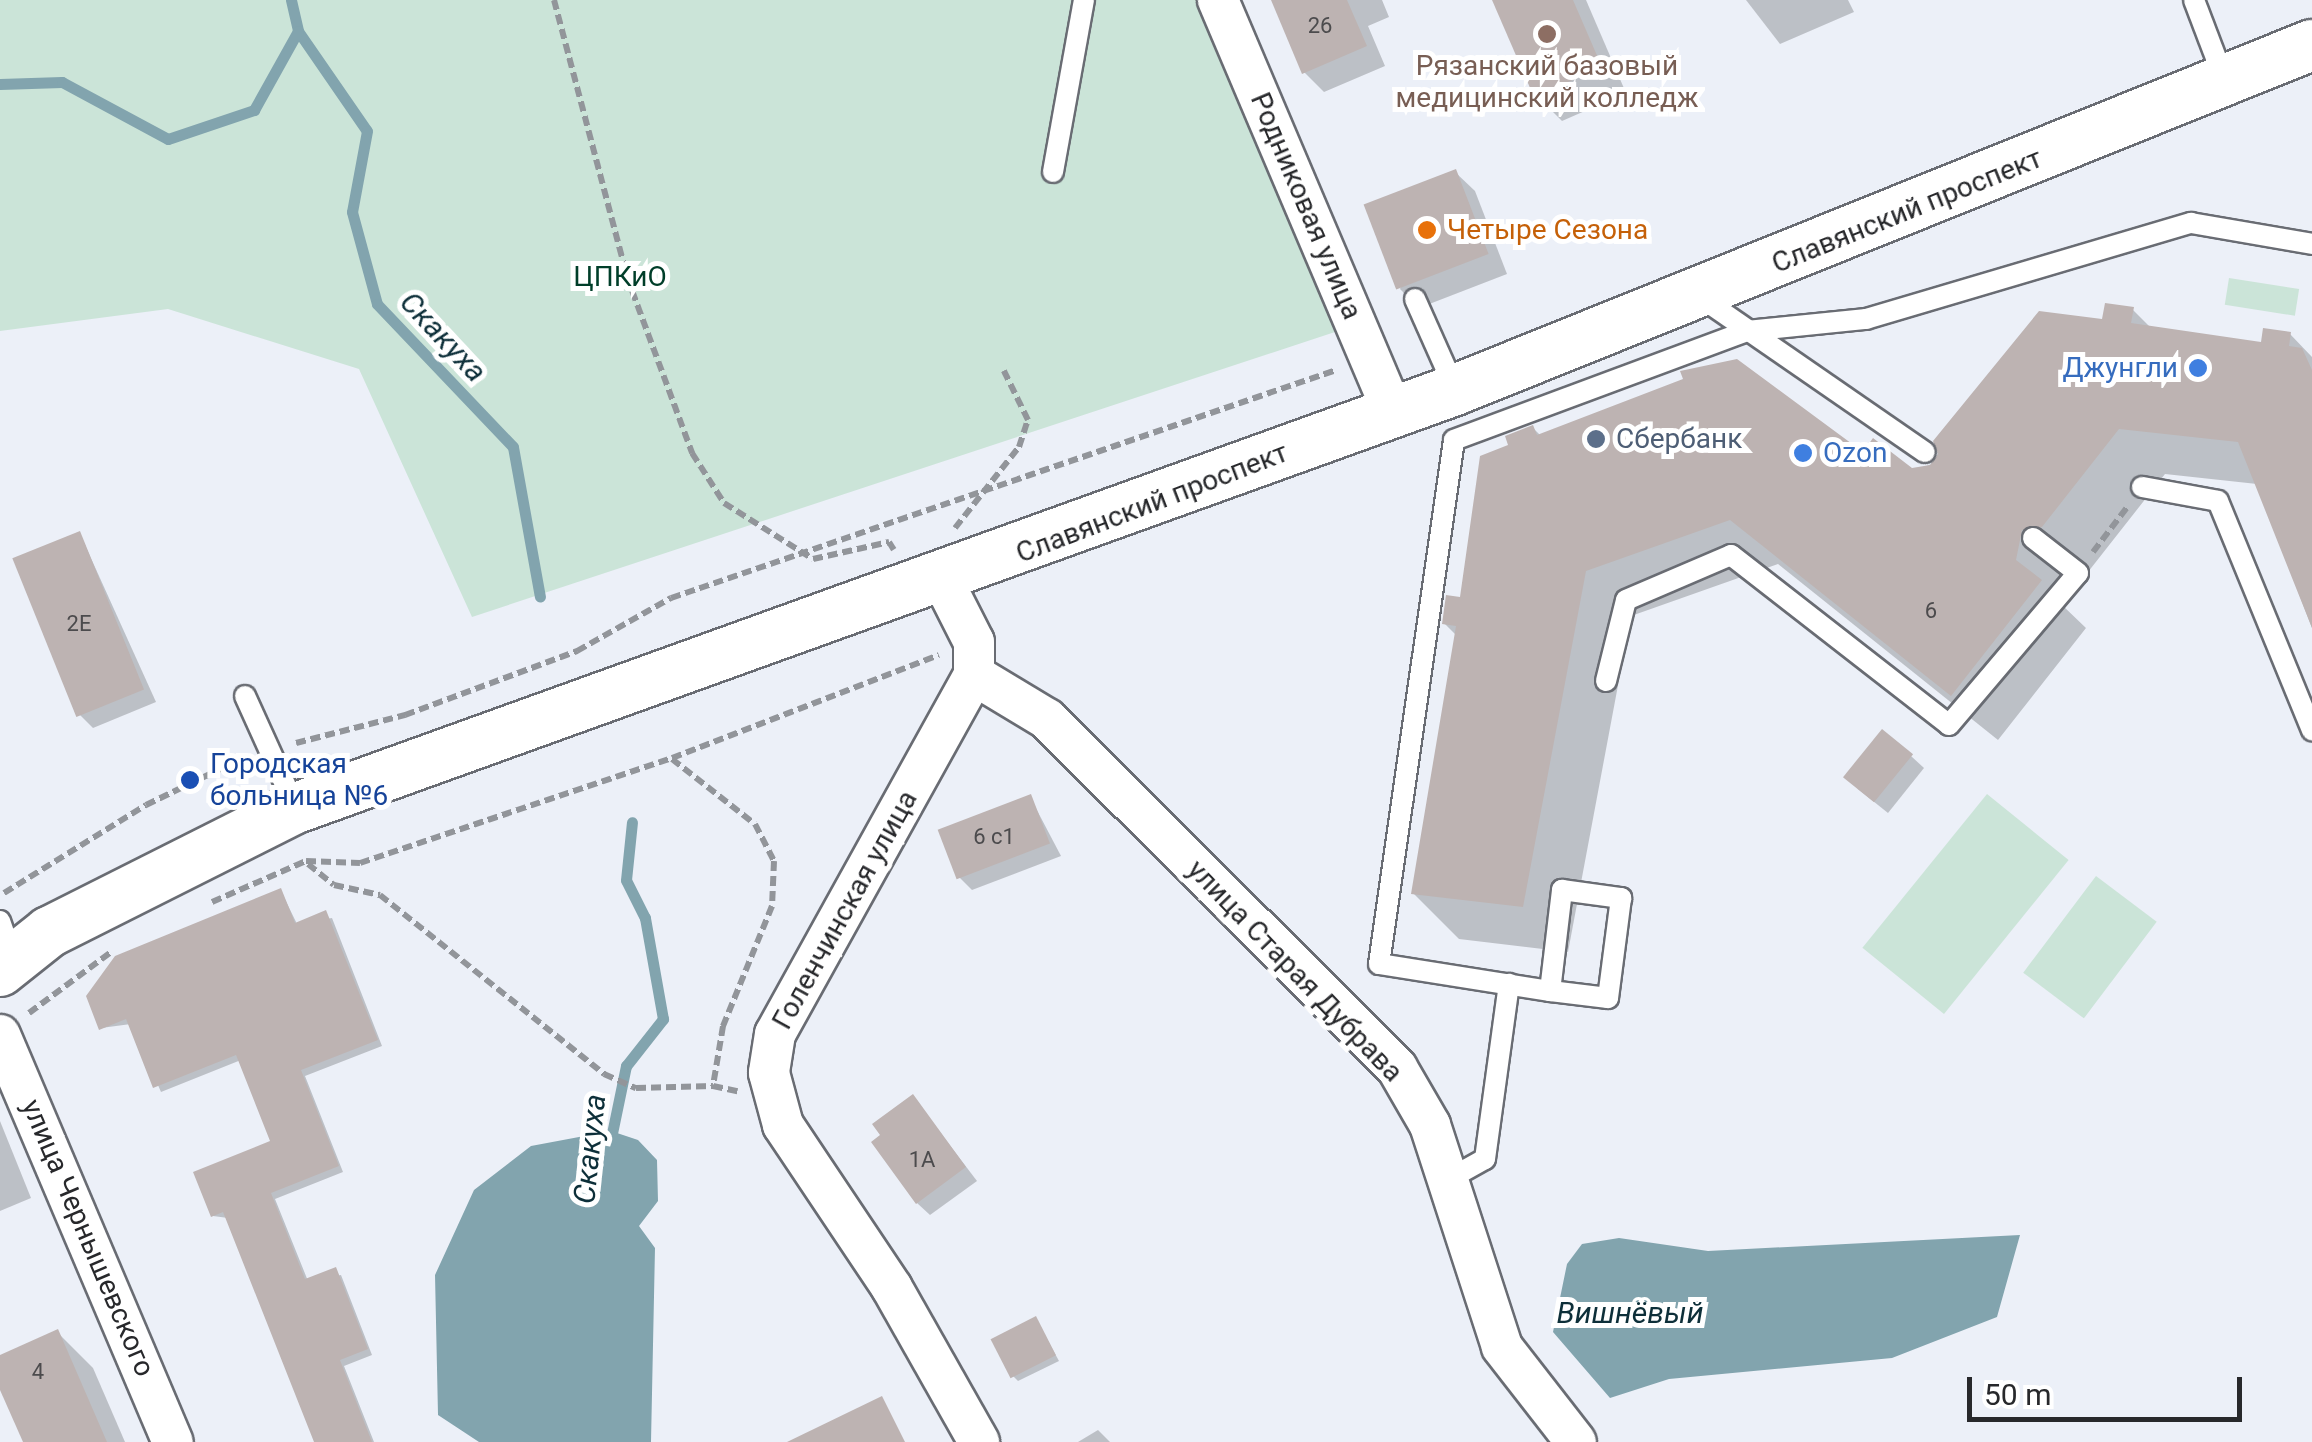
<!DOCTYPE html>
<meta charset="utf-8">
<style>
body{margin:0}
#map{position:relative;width:2312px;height:1442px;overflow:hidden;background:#ecf0f8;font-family:Roboto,sans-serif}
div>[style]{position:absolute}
.green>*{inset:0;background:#cbe4d8;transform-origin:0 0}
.water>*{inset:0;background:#82a4ae}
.shadow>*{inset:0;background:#0003}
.stream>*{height:11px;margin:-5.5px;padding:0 5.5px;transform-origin:5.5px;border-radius:5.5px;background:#82a4ae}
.building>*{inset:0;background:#bdb3b2;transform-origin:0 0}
.path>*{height:6px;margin-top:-3px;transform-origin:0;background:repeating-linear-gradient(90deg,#92959a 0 10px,transparent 0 15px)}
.roads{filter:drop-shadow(2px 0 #696c73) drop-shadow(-2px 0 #696c73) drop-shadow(0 2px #696c73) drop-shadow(0 -2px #696c73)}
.service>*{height:20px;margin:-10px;padding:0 10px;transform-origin:10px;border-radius:10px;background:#fff}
.minor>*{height:40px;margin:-20px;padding:0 20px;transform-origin:20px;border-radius:20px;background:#fff}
.tertiary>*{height:50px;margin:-25px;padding:0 25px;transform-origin:25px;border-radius:25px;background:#fff}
.dots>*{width:28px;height:28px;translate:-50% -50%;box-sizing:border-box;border:5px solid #fff;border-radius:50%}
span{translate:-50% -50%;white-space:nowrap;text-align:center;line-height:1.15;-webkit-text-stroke:10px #fff;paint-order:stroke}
.number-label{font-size:22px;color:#4c4b4d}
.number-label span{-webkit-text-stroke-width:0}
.education-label{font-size:28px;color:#785e54}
.street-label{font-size:28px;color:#27282b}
.food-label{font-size:28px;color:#c56008}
.left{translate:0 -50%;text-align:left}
.park-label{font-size:28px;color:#003e29}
.shop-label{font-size:28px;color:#366cbe}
.right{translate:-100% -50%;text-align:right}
.service-label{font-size:28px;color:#4e5e75}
.transit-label{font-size:28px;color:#164399}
.water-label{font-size:30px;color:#0d2f39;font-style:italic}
.scale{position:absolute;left:1967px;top:1377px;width:275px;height:45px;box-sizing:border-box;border:5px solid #27282b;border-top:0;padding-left:12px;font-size:30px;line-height:35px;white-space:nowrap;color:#27282b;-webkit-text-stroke:8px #fff;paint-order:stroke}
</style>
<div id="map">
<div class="green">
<div style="clip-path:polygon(0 0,1203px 0,1344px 329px,472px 617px,359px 369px,168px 309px,0 331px)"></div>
<div style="left:2229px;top:278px;width:71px;height:27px;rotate:9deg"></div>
<div style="left:1987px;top:794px;width:105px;height:198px;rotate:39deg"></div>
<div style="left:2096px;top:876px;width:76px;height:121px;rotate:37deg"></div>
</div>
<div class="water">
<div style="clip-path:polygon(611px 1131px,638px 1140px,657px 1160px,658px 1201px,639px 1226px,655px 1248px,651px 1442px,479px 1442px,438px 1415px,435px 1275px,474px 1190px,531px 1146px)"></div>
<div style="clip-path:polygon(2020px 1235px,1997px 1317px,1892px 1358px,1669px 1379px,1610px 1398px,1553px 1332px,1567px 1264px,1582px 1244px,1619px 1238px,1708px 1251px)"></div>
</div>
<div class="shadow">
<div style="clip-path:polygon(1274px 0,1382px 0,1389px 17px,1368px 26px,1385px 66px,1324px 92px,1304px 72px)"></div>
<div style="clip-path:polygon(1495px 0,1586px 0,1626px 93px,1562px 121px,1536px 95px)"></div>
<div style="clip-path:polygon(1746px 0,1848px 0,1854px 12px,1780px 44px)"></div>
<div style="clip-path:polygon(1455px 172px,1475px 191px,1507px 274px,1419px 308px,1400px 289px)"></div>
<div style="clip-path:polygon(2133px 310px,2152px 329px,2263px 345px,2290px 334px,2312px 357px,2312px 628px,2257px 484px,2165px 474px,2088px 572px,2067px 576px,2061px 604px,2086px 628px,1998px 740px,1778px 564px,1631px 616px,1568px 952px,1459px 939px,1413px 893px,1456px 635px,1444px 623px,1462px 600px,1512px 447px,1533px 428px,1541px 436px,1863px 456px,1912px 471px,1938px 462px,1936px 442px)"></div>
<div style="clip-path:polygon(80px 534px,156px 702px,93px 728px,80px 715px)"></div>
<div style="clip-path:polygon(1911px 756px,1924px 768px,1888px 813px,1858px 789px)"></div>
<div style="clip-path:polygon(1030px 797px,1061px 856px,972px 890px,959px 877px)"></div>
<div style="clip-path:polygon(281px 891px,297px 924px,332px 918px,382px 1046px,305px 1076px,343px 1172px,275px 1199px,308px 1281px,341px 1275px,372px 1355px,344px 1366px,374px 1442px,317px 1442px,228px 1218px,213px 1216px,273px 1142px,241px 1060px,161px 1092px,131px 1024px,101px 1028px)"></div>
<div style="clip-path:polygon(913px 1097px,977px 1181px,930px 1215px,917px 1203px)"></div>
<div style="clip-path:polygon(0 1121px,31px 1198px,0 1211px)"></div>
<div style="clip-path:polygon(1036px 1319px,1059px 1361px,1018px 1381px,1012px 1375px)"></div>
<div style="clip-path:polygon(57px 1332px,93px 1368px,125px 1442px,25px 1442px,0 1383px,0 1357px)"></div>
<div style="clip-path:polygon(1098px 1430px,1110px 1442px,1078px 1442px)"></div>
</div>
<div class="stream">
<div style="left:291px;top:0;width:32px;rotate:77deg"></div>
<div style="left:298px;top:31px;width:121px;rotate:55.4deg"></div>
<div style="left:367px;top:131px;width:82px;rotate:100.5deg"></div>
<div style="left:352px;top:212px;width:95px;rotate:74.8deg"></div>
<div style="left:377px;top:304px;width:197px;rotate:46.4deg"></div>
<div style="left:513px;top:447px;width:152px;rotate:79.8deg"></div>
<div style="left:0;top:84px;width:62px;rotate:-1.8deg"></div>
<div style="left:62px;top:82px;width:120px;rotate:28.3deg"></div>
<div style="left:168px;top:139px;width:91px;rotate:-18.6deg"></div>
<div style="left:254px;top:110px;width:90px;rotate:-60.9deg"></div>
<div style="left:610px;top:1143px;width:79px;rotate:-78.3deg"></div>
<div style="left:626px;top:1066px;width:60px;rotate:-51.8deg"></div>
<div style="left:663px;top:1019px;width:103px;rotate:-100.1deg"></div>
<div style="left:645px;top:918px;width:42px;rotate:-116.6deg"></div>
<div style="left:626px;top:880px;width:58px;rotate:-84.1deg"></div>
</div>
<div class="building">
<div style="clip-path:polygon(1271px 0,1347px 0,1367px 46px,1302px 74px)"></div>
<div style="clip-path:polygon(1492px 0,1573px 0,1602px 67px,1534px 97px)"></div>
<div style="left:1456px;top:169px;width:91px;height:99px;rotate:69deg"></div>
<div style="clip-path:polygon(2105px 303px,2134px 307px,2131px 323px,2261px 342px,2263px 328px,2291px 332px,2289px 346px,2302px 348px,2312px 370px,2312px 628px,2238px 442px,2119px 429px,2042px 527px,2022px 530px,2016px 560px,2042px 580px,1951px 696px,1730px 520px,1586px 571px,1523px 907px,1411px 894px,1456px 626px,1442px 624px,1446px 595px,1460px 597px,1480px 456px,1508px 445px,1505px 436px,1533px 425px,1537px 435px,1683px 379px,1680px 371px,1737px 359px,1863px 452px,1873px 438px,1912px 468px,1930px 465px,1938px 454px,1933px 441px,2039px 311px,2102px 319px)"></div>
<div style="left:80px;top:531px;width:171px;height:73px;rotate:68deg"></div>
<div style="left:1882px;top:729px;width:40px;height:62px;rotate:39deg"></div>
<div style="left:1031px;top:794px;width:53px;height:100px;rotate:69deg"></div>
<div style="clip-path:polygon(281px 888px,295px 923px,326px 910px,378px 1040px,301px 1070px,339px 1166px,271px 1193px,305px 1279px,336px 1267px,368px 1349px,340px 1360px,372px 1442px,314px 1442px,223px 1212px,211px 1217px,193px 1172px,270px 1141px,236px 1055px,153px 1088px,126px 1019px,99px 1030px,86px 996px,115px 956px)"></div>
<div style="clip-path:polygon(913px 1094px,966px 1167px,916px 1204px,871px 1142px,880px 1135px,872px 1124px)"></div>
<div style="left:1036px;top:1316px;width:44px;height:51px;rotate:63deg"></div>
<div style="clip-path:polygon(58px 1329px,107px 1442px,23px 1442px,0 1390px,0 1355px)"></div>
<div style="clip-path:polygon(882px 1396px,905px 1442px,787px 1442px)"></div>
</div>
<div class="path">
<div style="left:554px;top:0;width:286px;rotate:75.2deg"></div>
<div style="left:627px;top:277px;width:188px;rotate:69.7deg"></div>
<div style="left:692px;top:453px;width:59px;rotate:57.4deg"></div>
<div style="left:724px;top:503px;width:105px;rotate:32.2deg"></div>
<div style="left:813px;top:559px;width:78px;rotate:-12.6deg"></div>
<div style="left:889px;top:542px;width:9px;rotate:58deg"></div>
<div style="left:955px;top:528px;width:103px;rotate:-51.7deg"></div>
<div style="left:1019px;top:447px;width:28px;rotate:-72deg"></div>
<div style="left:1028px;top:420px;width:55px;rotate:-116.1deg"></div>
<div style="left:2093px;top:552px;width:58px;rotate:-52.7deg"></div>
<div style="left:296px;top:743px;width:113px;rotate:-14.4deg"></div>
<div style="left:405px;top:715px;width:184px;rotate:-20.4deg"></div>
<div style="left:577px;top:651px;width:108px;rotate:-29.4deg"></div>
<div style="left:671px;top:598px;width:703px;rotate:-18.92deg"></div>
<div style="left:672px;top:759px;width:105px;rotate:38.1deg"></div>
<div style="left:755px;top:824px;width:42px;rotate:62.8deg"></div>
<div style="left:774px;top:861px;width:45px;rotate:92.5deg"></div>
<div style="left:772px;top:906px;width:130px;rotate:112.2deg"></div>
<div style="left:723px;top:1026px;width:61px;rotate:99.5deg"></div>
<div style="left:713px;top:1086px;width:25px;rotate:12deg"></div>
<div style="left:308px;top:864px;width:33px;rotate:39deg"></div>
<div style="left:334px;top:885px;width:47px;rotate:12.3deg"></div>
<div style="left:380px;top:895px;width:287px;rotate:38.6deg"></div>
<div style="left:604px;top:1074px;width:35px;rotate:24deg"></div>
<div style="left:636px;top:1088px;width:77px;rotate:-1.5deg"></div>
<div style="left:4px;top:893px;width:167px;rotate:-31.8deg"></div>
<div style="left:146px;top:805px;width:110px;rotate:-25.9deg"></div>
<div style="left:212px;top:902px;width:103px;rotate:-23.6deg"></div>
<div style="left:306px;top:861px;width:54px;rotate:2.1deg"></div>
<div style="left:360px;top:863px;width:329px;rotate:-18.6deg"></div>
<div style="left:672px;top:758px;width:286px;rotate:-21.1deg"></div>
<div style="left:29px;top:1013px;width:102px;rotate:-36.6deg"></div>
</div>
<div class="roads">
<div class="service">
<div style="left:2194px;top:0;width:85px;rotate:69.2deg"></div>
<div style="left:1053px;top:172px;width:175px;rotate:-79.8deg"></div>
<div style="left:1700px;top:297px;width:273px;rotate:34.6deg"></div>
<div style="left:1415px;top:299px;width:98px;rotate:66deg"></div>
<div style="left:2142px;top:487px;width:77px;rotate:10.4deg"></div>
<div style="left:2218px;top:501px;width:248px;rotate:67.7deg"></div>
<div style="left:1606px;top:681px;width:83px;rotate:-76.1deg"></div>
<div style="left:1626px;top:600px;width:114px;rotate:-23.2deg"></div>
<div style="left:1731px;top:555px;width:276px;rotate:37.9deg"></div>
<div style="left:1949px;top:725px;width:199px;rotate:-49.7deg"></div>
<div style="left:2078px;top:573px;width:57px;rotate:-142.1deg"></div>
<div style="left:245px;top:696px;width:121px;rotate:65.6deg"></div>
<div style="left:0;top:921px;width:39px;rotate:71deg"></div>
<div style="left:1550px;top:991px;width:102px;rotate:-83.2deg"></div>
<div style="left:1562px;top:890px;width:60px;rotate:7.7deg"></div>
<div style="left:1621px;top:898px;width:101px;rotate:97.4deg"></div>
<div style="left:1608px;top:998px;width:58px;rotate:-173.1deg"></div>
<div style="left:1550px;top:991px;width:173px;rotate:-171deg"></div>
<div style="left:1379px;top:964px;width:529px;rotate:-81.85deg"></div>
<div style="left:1454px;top:440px;width:313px;rotate:-20.4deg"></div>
<div style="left:1747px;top:331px;width:120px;rotate:-5.8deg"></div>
<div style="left:1866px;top:319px;width:339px;rotate:-16.5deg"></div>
<div style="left:2191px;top:223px;width:123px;rotate:9.8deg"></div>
<div style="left:1449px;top:1179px;width:41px;rotate:-29.1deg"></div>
<div style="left:1485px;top:1159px;width:177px;rotate:-82.2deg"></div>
</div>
<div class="minor">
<div style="left:1218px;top:0;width:448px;rotate:67deg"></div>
<div style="left:943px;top:581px;width:68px;rotate:63.1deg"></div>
<div style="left:974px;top:642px;width:33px;rotate:90deg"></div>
<div style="left:974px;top:675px;width:410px;rotate:119deg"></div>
<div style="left:775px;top:1034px;width:39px;rotate:99deg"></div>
<div style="left:769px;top:1073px;width:54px;rotate:74.9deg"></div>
<div style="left:783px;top:1125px;width:196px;rotate:56.2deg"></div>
<div style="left:892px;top:1288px;width:177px;rotate:60.5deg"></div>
<div style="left:974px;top:675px;width:85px;rotate:31.1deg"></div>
<div style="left:1047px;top:719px;width:494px;rotate:44.9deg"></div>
<div style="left:1397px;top:1068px;width:66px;rotate:59.9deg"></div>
<div style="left:1430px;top:1125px;width:233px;rotate:72deg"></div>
<div style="left:1502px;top:1347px;width:120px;rotate:52.1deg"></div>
<div style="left:0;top:1035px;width:442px;rotate:67deg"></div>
</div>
<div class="tertiary">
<div style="left:0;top:971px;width:63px;rotate:-38.5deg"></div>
<div style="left:49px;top:932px;width:276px;rotate:-26.7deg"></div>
<div style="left:296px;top:808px;width:1232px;rotate:-19.83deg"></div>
<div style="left:1455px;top:390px;width:924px;rotate:-21.93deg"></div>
</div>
</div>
<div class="dots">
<div style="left:1547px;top:34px;background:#8d6e63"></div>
<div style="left:1427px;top:230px;background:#e8710a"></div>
<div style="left:2198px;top:368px;background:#3f7fe0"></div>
<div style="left:1596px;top:439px;background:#5c6f8a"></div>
<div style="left:1803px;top:453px;background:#3f7fe0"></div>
<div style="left:190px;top:780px;background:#1a4fb4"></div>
</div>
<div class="number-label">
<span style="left:1320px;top:26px">26</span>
<span style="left:1931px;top:611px">6</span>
<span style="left:79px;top:624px">2Е</span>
<span style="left:994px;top:837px">6 с1</span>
<span style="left:922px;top:1160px">1А</span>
<span style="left:38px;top:1372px">4</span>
</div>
<div class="education-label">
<span style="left:1547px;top:82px">Рязанский базовый<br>медицинский колледж</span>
</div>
<div class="street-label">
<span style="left:1306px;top:206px;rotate:67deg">Родниковая улица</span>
<span style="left:1907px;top:211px;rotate:-22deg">Славянский проспект</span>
<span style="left:1152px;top:503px;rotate:-21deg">Славянский проспект</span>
<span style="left:845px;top:910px;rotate:-61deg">Голенчинская улица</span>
<span style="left:1295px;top:971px;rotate:46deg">улица Старая Дубрава</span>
<span style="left:88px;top:1238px;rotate:67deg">улица Чернышевского</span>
</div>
<div class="food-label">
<span class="left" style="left:1447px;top:230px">Четыре Сезона</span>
</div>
<div class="park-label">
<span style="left:620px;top:277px">ЦПКиО</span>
</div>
<div class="shop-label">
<span class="right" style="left:2178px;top:368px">Джунгли</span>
<span class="left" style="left:1823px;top:453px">Ozon</span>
</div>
<div class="service-label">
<span class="left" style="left:1616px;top:439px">Сбербанк</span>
</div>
<div class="transit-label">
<span class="left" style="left:210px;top:780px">Городская<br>больница №6</span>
</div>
<div class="water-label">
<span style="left:443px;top:337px;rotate:47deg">Скакуха</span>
<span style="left:590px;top:1149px;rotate:-84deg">Скакуха</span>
<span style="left:1630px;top:1313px">Вишнёвый</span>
</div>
<div class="scale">50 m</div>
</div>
